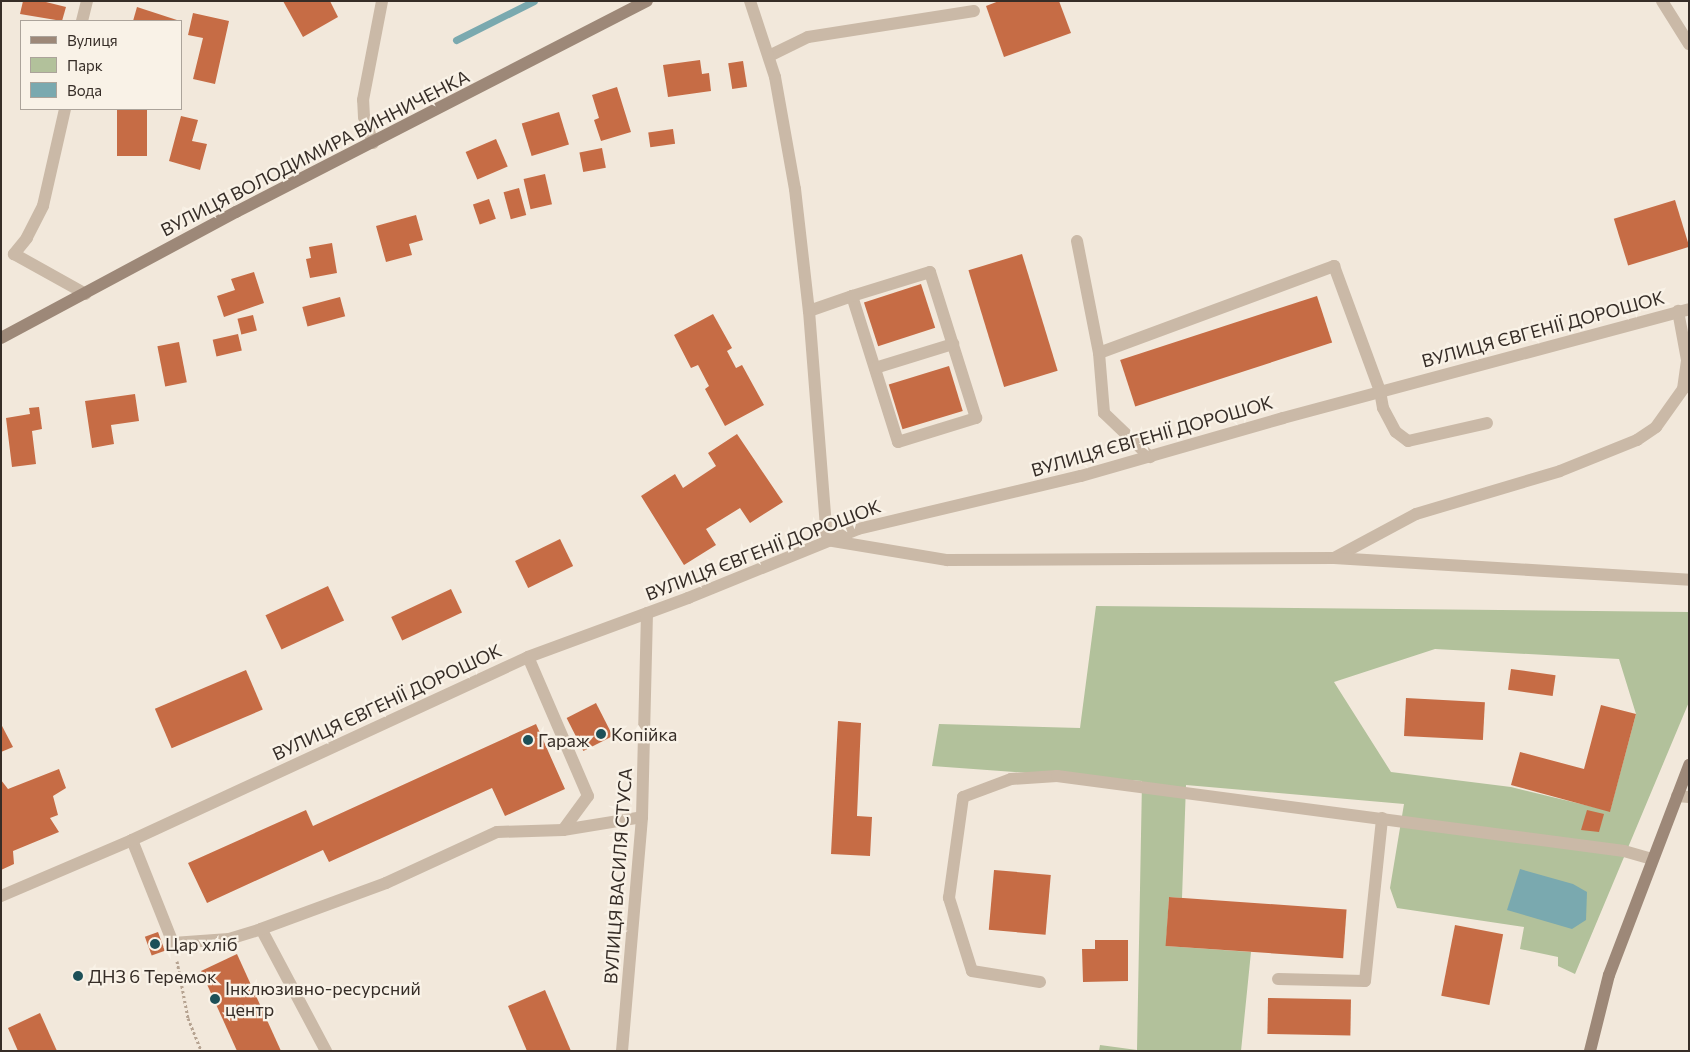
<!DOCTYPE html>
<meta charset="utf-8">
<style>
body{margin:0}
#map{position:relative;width:1690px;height:1052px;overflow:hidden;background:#f2e8db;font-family:Commissioner,sans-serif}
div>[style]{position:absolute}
.green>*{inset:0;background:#b2c19b}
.water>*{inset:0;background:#7aa9af}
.stream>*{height:7px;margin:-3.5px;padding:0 3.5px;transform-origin:3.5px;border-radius:3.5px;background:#7aa9af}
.building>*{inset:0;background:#c66c45;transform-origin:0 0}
.path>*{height:3px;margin-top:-1.5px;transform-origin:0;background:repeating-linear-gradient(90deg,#b6a391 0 2.5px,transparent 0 5px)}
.lane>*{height:12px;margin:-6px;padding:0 6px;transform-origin:6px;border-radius:6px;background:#cab9a7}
.street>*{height:12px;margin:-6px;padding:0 6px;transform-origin:6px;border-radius:6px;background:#cab9a7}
.secondary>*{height:12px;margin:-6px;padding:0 6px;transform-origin:6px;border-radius:6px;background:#9d8878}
.dots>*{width:14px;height:14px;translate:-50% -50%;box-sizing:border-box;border:2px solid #f9f2e7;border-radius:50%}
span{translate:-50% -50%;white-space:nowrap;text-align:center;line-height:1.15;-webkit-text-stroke:4.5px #f9f2e7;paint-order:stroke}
.street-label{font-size:18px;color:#362d27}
.poi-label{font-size:18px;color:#362d27}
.left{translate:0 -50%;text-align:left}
.frame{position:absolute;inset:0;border:2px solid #362d27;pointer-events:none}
.legend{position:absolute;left:20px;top:20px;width:162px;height:90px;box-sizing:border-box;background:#f9f2e7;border:1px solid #aba39a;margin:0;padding:6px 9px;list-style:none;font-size:15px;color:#362d27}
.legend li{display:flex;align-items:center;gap:10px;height:25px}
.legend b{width:25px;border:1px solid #aba39a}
</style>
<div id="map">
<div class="green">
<div style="clip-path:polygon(evenodd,1096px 606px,1689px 612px,1689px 702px,1575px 974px,1558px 966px,1558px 957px,1520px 949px,1524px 927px,1397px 908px,1390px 888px,1404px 804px,1186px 785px,1182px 898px,1169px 897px,1166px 946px,1251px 952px,1241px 1051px,1099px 1051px,1100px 1045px,1137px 1050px,1142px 781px,932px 766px,939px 724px,1080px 728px,1096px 606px,1435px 649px,1619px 659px,1636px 714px,1610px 811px,1511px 787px,1391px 772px,1334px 682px,1435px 649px)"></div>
</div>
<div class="water">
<div style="clip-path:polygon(1520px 869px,1573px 884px,1587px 892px,1586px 920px,1572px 929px,1507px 910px)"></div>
</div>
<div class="stream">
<div style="left:456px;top:40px;width:87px;rotate:-26.6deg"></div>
</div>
<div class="building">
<div style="clip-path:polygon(23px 1px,42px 1px,66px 7px,62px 21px,20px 14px)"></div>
<div style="clip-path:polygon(283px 1px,330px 1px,338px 17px,303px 37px)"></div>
<div style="clip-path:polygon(999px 1px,1059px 1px,1071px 33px,1004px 57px,986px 6px)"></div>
<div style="clip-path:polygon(137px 7px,180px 21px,133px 21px)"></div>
<div style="clip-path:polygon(193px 13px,229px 21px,215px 84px,193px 79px,203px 38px,188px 35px)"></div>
<div style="clip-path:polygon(700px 60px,702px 74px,709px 73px,711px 91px,668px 97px,663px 65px)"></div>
<div style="left:743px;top:61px;width:26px;height:15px;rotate:81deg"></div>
<div style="clip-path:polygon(617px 87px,631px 132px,601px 141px,594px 120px,599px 118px,592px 95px)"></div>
<div style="left:117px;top:109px;width:30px;height:47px"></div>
<div style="left:559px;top:112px;width:34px;height:39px;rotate:73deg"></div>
<div style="clip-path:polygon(181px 116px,198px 120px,192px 141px,207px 144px,200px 170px,169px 161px)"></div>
<div style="left:673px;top:129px;width:15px;height:25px;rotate:82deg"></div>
<div style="left:496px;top:139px;width:30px;height:33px;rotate:67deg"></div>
<div style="left:602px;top:148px;width:20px;height:23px;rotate:79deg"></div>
<div style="left:545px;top:174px;width:31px;height:22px;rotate:77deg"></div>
<div style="left:519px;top:188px;width:28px;height:16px;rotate:75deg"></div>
<div style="left:489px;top:199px;width:21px;height:17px;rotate:71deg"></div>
<div style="left:1675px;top:200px;width:49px;height:64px;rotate:73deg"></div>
<div style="clip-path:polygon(416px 215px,423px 240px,409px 244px,412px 255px,386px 262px,376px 226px)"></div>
<div style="clip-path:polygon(332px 243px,337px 273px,310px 278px,306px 259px,311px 258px,309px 247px)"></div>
<div style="left:1022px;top:254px;width:122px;height:56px;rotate:73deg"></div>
<div style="clip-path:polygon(254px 272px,264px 303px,224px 317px,217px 296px,235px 290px,231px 279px)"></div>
<div style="left:921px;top:284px;width:46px;height:60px;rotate:72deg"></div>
<div style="left:1317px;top:296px;width:49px;height:207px;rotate:72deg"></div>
<div style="left:340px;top:297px;width:20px;height:39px;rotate:75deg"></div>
<div style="clip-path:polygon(713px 314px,732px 348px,727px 351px,736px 368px,742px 365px,764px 405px,725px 426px,705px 389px,709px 386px,698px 365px,691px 368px,674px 335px)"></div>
<div style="left:253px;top:315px;width:16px;height:16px;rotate:76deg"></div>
<div style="left:238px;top:334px;width:17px;height:26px;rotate:77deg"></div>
<div style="left:179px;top:342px;width:41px;height:22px;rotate:79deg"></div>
<div style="left:949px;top:366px;width:47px;height:63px;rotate:73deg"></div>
<div style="clip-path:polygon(135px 394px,139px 421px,111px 425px,114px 444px,92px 448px,85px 401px)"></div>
<div style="clip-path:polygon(39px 407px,42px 429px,32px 431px,36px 464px,12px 467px,6px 418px,30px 414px,29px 408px)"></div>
<div style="clip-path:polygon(737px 434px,783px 502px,750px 523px,740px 508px,706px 529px,716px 545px,684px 565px,641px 496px,675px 474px,683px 488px,716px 466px,708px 453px)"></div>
<div style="left:560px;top:539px;width:30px;height:50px;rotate:64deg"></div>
<div style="left:328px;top:586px;width:38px;height:69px;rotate:65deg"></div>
<div style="left:451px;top:589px;width:26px;height:66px;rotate:65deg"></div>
<div style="left:1511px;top:669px;width:45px;height:21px;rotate:8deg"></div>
<div style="left:246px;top:670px;width:43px;height:99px;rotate:67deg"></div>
<div style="left:1406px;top:698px;width:79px;height:38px;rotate:3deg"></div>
<div style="left:596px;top:703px;width:37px;height:33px;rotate:63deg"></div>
<div style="clip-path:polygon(1601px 705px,1636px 714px,1610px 812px,1511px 785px,1520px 752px,1584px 769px)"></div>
<div style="clip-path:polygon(838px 721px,861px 723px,857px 816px,872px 817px,870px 856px,831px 854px)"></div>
<div style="clip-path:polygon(1px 724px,13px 747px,1px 752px)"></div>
<div style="clip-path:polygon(536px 724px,565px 789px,505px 816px,492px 788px,329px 862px,323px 850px,207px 903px,188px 863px,306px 810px,313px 826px)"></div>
<div style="clip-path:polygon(59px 769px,66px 788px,53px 796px,58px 815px,50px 818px,59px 832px,13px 851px,14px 864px,1px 870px,1px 780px,8px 789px)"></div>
<div style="clip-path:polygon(1587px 810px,1604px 814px,1599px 832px,1581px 830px)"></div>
<div style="left:994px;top:870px;width:57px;height:60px;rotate:5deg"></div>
<div style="left:1169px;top:897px;width:178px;height:49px;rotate:4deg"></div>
<div style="left:1455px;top:925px;width:49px;height:72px;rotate:11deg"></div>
<div style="left:158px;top:932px;width:20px;height:14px;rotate:70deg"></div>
<div style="clip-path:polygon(1095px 940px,1128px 940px,1128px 981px,1083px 982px,1082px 949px,1095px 949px)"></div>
<div style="clip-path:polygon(237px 954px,281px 1051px,237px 1051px,201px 971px)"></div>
<div style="clip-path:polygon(545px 990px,571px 1051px,527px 1051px,508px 1006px)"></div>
<div style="left:1268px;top:998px;width:83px;height:36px;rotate:1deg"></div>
<div style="clip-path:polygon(40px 1013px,57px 1051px,18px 1051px,8px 1028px)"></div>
</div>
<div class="path">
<div style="left:177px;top:961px;width:58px;rotate:79.1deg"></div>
<div style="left:188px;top:1018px;width:35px;rotate:68deg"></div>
</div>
<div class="lane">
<div style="left:1662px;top:1px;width:51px;rotate:57.9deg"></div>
<div style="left:769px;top:56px;width:43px;rotate:-26deg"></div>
<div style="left:808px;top:37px;width:168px;rotate:-8.9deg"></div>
<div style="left:1077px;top:241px;width:114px;rotate:78.9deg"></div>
<div style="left:1099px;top:353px;width:60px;rotate:85.2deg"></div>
<div style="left:1104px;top:413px;width:64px;rotate:43.7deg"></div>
<div style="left:809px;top:311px;width:46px;rotate:-19.2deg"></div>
<div style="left:852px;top:296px;width:153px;rotate:72.5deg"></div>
<div style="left:898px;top:442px;width:82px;rotate:-17.1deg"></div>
<div style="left:976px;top:418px;width:153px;rotate:-107.5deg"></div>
<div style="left:930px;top:272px;width:82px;rotate:162.9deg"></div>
<div style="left:1099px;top:353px;width:251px;rotate:-20.3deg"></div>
<div style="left:1334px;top:266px;width:133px;rotate:69.8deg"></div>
<div style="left:1380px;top:391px;width:17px;rotate:80deg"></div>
<div style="left:1383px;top:408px;width:27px;rotate:62deg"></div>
<div style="left:1396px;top:432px;width:15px;rotate:37deg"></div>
<div style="left:1408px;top:441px;width:81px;rotate:-12.8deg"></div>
<div style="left:875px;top:368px;width:82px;rotate:-17.1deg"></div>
<div style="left:1334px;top:558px;width:93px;rotate:-28.2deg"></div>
<div style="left:1416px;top:514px;width:150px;rotate:-16.6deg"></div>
<div style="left:1560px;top:471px;width:83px;rotate:-21.9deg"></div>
<div style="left:1637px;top:440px;width:23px;rotate:-34deg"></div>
<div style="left:1656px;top:427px;width:47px;rotate:-54.6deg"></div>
<div style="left:1683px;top:389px;width:29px;rotate:-82deg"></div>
<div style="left:1687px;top:360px;width:50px;rotate:-100.4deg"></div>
<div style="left:563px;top:830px;width:80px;rotate:-9.3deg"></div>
<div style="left:132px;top:840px;width:111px;rotate:68.3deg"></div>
<div style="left:173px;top:943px;width:56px;rotate:-4.1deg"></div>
<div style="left:229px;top:939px;width:34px;rotate:-17deg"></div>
<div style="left:1278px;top:979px;width:87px;rotate:1.3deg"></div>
<div style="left:1365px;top:981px;width:164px;rotate:-84deg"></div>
<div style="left:1040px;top:982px;width:69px;rotate:-170.8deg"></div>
<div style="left:972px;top:971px;width:77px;rotate:-107.5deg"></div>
<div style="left:949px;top:898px;width:102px;rotate:-82.1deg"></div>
<div style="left:963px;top:797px;width:51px;rotate:-20.6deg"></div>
<div style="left:1011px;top:779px;width:46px;rotate:-3.7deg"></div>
<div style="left:1057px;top:776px;width:572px;rotate:7.54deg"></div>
<div style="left:1624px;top:851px;width:29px;rotate:16deg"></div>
<div style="left:326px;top:1051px;width:138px;rotate:-118deg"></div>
<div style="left:261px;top:929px;width:133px;rotate:-20.2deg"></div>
<div style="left:386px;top:883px;width:122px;rotate:-24.7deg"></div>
<div style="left:497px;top:832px;width:66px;rotate:-1.7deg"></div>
<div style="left:563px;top:830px;width:42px;rotate:-53.7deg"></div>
<div style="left:588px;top:796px;width:151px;rotate:-113.3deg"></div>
</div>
<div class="street">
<div style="left:750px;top:1px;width:80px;rotate:71.8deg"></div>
<div style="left:775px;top:77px;width:114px;rotate:79.9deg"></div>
<div style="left:795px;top:189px;width:123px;rotate:83.5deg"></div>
<div style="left:809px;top:311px;width:230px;rotate:85.5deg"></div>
<div style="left:827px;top:540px;width:122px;rotate:9.5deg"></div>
<div style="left:947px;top:560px;width:387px;rotate:-0.3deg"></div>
<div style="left:1334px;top:558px;width:356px;rotate:3.5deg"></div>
<div style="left:82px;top:21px;width:21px;rotate:-76deg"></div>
<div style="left:65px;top:109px;width:99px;rotate:102.8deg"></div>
<div style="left:43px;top:206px;width:36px;rotate:117deg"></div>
<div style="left:27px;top:238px;width:21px;rotate:129deg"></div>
<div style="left:14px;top:254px;width:82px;rotate:29.1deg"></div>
<div style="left:373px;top:143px;width:28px;rotate:-109deg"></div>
<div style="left:364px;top:117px;width:17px;rotate:-93deg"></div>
<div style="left:363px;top:100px;width:101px;rotate:-79.1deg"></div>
<div style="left:1677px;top:796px;width:12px;rotate:5deg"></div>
<div style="left:1px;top:896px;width:142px;rotate:-23.1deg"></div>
<div style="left:132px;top:840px;width:436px;rotate:-24.8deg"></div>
<div style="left:528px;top:657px;width:171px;rotate:-20.2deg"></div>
<div style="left:688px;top:598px;width:183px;rotate:-22.1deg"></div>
<div style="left:858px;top:529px;width:229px;rotate:-13.4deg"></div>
<div style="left:1081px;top:476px;width:210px;rotate:-16deg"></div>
<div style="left:1283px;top:418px;width:420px;rotate:-15deg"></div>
<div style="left:622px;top:1051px;width:235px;rotate:-85.1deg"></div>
<div style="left:642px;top:817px;width:204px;rotate:-88.6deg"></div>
</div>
<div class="secondary">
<div style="left:1px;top:338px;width:267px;rotate:-28.2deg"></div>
<div style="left:236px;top:212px;width:462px;rotate:-27.2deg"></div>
<div style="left:1590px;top:1051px;width:78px;rotate:-76deg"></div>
<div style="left:1609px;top:975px;width:225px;rotate:-69.1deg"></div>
</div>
<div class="dots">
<div style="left:601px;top:734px;background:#1d5058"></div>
<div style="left:528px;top:740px;background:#1d5058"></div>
<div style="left:155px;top:944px;background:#1d5058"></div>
<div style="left:78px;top:976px;background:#1d5058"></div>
<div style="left:215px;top:999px;background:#1d5058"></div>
</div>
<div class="street-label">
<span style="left:315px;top:153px;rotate:-27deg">ВУЛИЦЯ ВОЛОДИМИРА ВИННИЧЕНКА</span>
<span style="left:1543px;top:329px;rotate:-15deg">ВУЛИЦЯ ЄВГЕНІЇ ДОРОШОК</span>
<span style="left:1152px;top:436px;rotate:-16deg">ВУЛИЦЯ ЄВГЕНІЇ ДОРОШОК</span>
<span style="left:763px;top:550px;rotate:-21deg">ВУЛИЦЯ ЄВГЕНІЇ ДОРОШОК</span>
<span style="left:387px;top:702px;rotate:-25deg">ВУЛИЦЯ ЄВГЕНІЇ ДОРОШОК</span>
<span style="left:618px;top:876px;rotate:-86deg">ВУЛИЦЯ ВАСИЛЯ СТУСА</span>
</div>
<div class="poi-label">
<span class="left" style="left:611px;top:734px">Копійка</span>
<span class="left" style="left:538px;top:740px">Гараж</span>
<span class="left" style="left:165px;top:944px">Цар хліб</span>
<span class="left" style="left:88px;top:976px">ДНЗ 6 Теремок</span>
<span class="left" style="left:225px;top:999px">Інклюзивно-ресурсний<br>центр</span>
</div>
<div class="frame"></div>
<ul class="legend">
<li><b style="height:6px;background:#9d8878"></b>Вулиця</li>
<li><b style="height:14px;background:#b2c19b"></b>Парк</li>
<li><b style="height:14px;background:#7aa9af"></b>Вода</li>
</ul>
</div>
